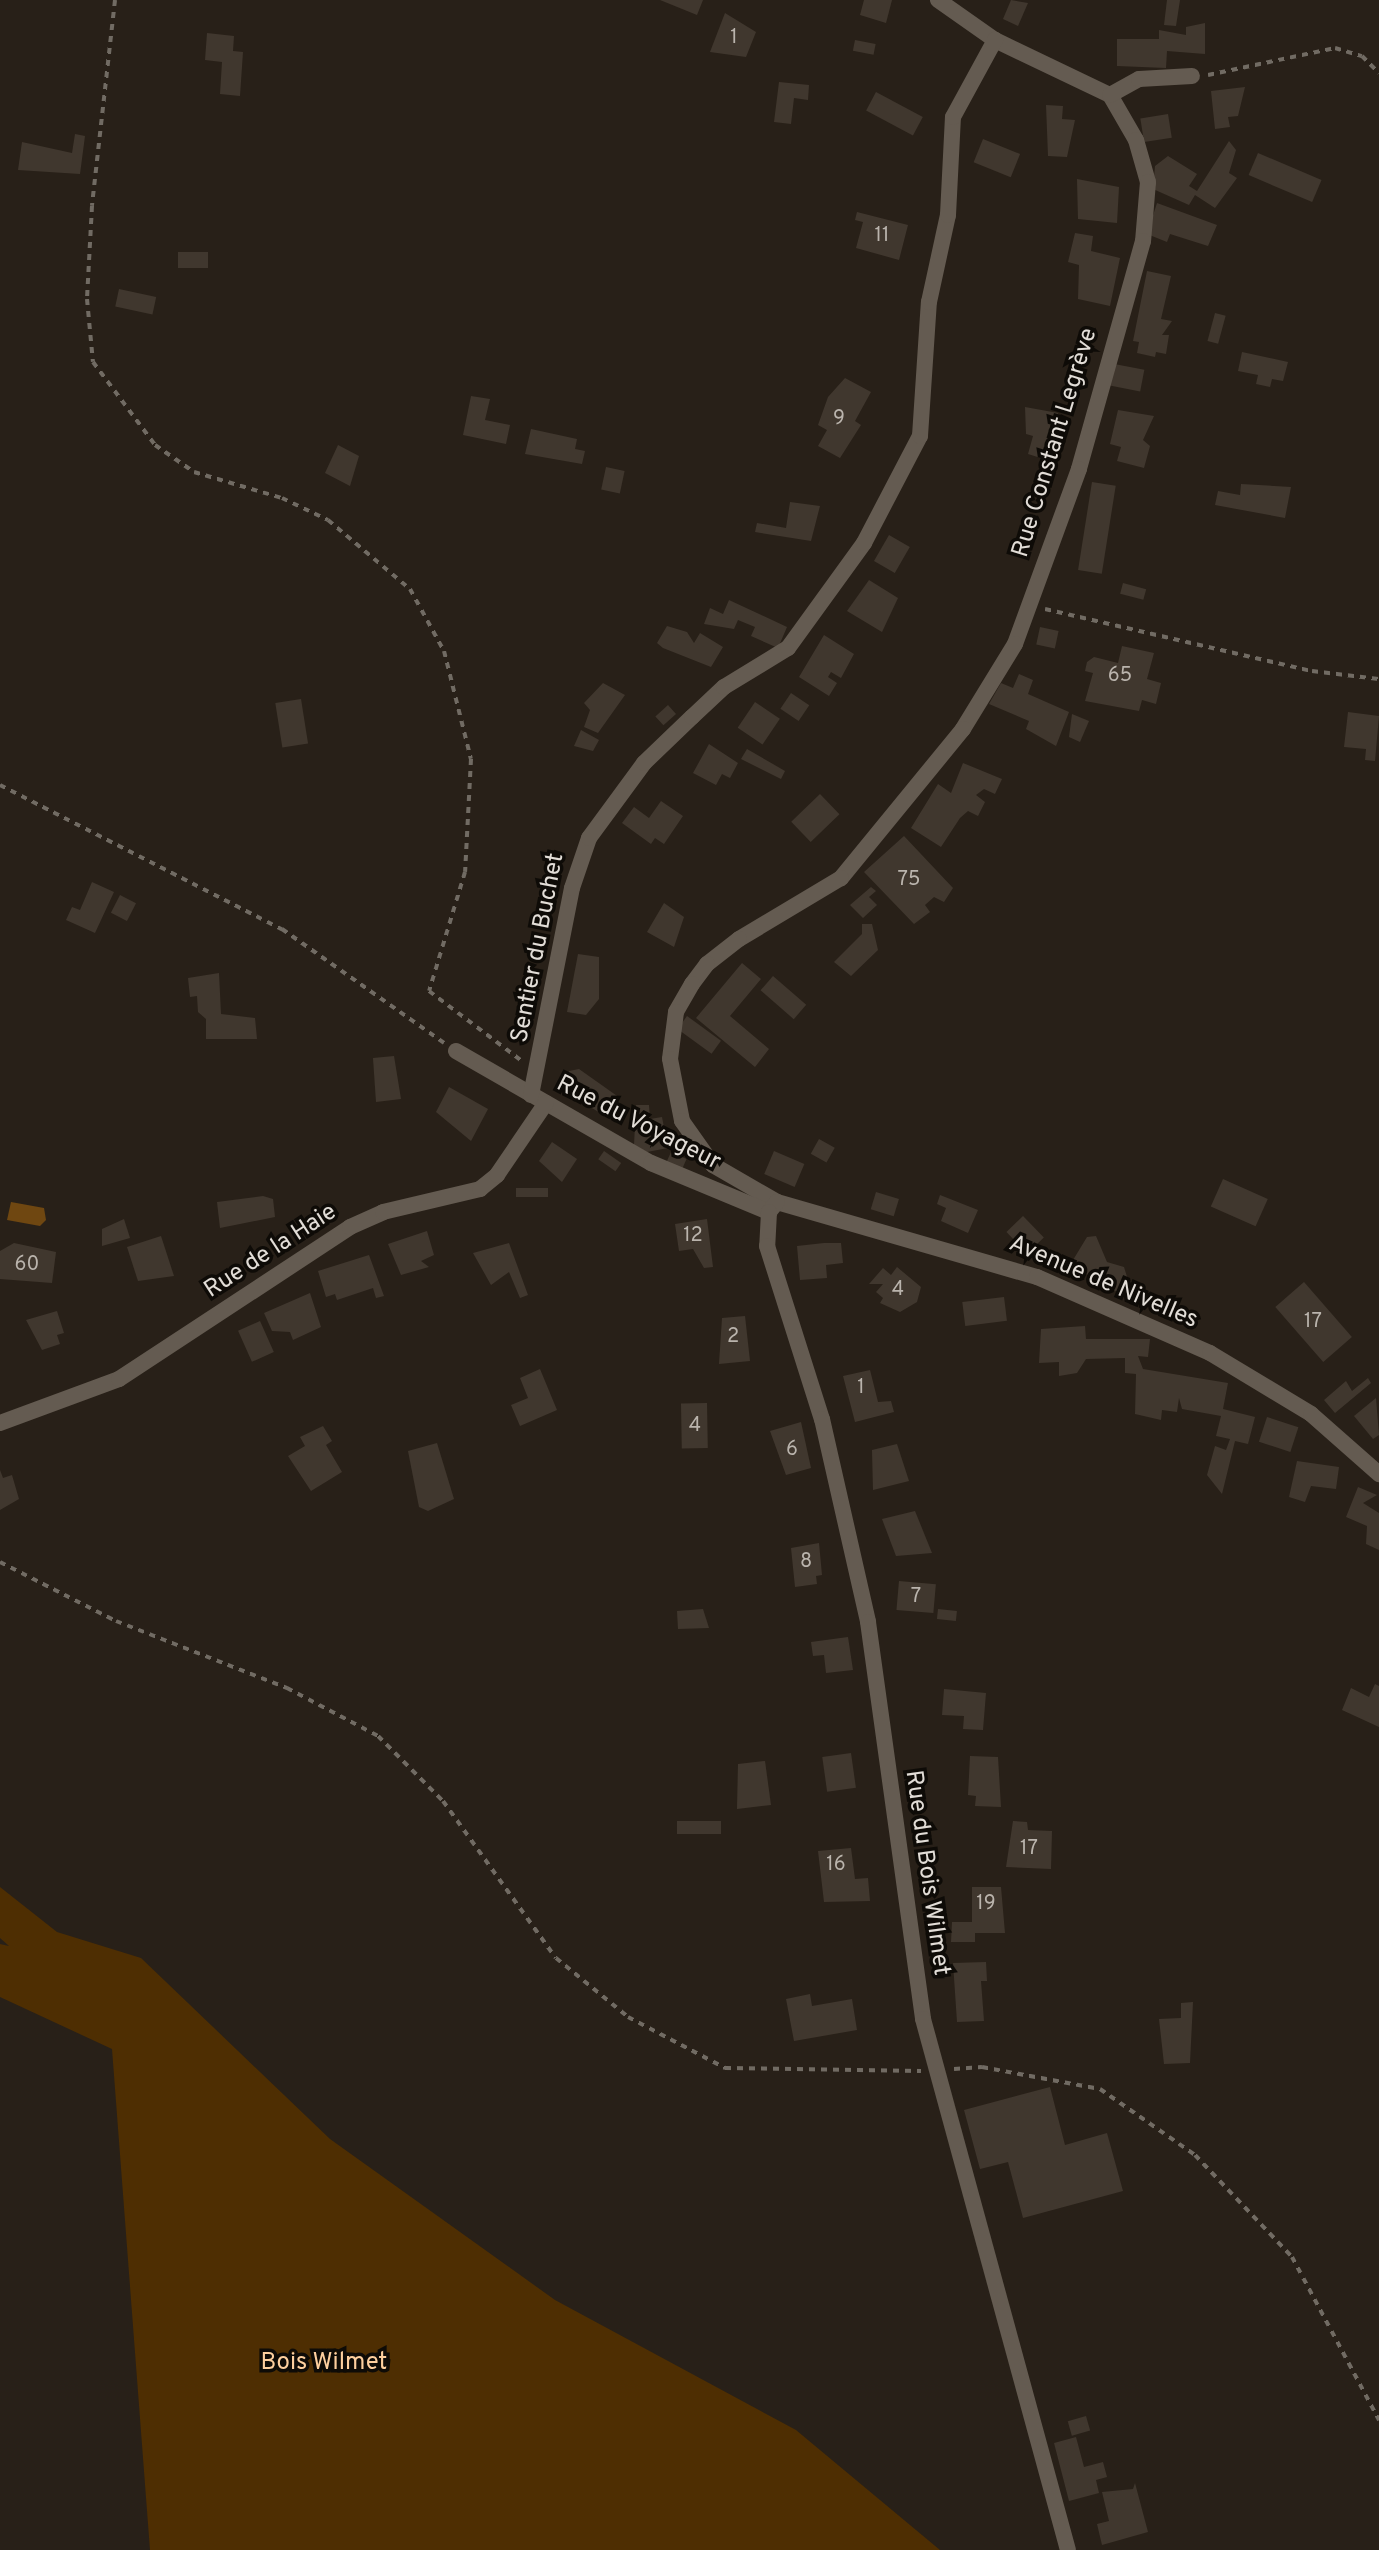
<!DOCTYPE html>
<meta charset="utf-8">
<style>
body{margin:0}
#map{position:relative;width:1379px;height:2550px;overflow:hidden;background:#282018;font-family:Overpass,sans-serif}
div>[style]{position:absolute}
.green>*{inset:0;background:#4e2e02}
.water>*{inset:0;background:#6f4711}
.building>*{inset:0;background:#40372e;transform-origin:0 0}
.path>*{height:4px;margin-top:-2px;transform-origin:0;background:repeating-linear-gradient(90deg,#716b63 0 6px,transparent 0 12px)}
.street>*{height:16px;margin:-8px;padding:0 8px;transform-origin:8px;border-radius:8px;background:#645b51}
span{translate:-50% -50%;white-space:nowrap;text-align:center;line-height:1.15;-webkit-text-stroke:7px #0e0b07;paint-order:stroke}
.number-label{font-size:20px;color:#bab4ad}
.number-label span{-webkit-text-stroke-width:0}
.street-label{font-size:24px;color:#e2ddd7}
.park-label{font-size:24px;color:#fdcf9e}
</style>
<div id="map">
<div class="green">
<div style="clip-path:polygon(0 1887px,57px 1932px,141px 1958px,330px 2139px,555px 2300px,796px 2430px,940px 2550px,150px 2550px,112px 2049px,0 1997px,0 1944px,9px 1946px,0 1938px)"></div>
</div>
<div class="water">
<div style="clip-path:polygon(11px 1202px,44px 1208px,46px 1220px,40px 1226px,7px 1220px)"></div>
</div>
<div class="building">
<div style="clip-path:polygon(660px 0,703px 0,697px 15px)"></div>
<div style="clip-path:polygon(864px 0,892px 0,886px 23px,860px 15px)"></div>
<div style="clip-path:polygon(1011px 0,1028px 3px,1018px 26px,1003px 19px)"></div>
<div style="clip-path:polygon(1167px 0,1180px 0,1176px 26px,1164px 25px)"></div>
<div style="clip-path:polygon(725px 13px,756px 32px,746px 57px,710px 52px)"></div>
<div style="clip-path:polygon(1205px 23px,1205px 54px,1167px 51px,1166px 68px,1117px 66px,1117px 39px,1159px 39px,1159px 30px,1186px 35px,1186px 27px)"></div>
<div style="clip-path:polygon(207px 33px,234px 36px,233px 51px,243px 52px,240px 96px,220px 94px,222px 62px,205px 60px)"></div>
<div style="left:855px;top:40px;width:21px;height:11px;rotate:11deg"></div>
<div style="clip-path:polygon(779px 82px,809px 85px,808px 100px,794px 98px,791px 124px,774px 122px)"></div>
<div style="clip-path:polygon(1245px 87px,1238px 116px,1228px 117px,1230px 127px,1215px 129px,1211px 91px)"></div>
<div style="left:876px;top:92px;width:53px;height:21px;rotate:28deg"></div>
<div style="clip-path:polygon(1046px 105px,1063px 106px,1062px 119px,1075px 120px,1067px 157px,1048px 156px)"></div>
<div style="left:1168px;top:114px;width:24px;height:28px;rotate:81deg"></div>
<div style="clip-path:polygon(75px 134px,85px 136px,80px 174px,18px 170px,22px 142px,72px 153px)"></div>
<div style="left:983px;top:139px;width:40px;height:25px;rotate:22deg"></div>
<div style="clip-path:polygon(1229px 141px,1236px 150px,1229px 173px,1237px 178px,1215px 208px,1195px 195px,1189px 205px,1153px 189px,1155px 166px,1168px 156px,1197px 174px,1189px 186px,1197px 191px)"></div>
<div style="left:1258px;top:153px;width:69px;height:24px;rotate:23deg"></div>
<div style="clip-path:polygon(1077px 179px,1119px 187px,1117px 223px,1078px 219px)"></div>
<div style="clip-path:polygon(1157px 203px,1217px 225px,1208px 246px,1170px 234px,1167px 242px,1147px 234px)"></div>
<div style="clip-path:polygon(857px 212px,908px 225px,899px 260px,856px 248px,863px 222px,855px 220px)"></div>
<div style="clip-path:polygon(1075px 233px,1093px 236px,1091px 251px,1120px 258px,1110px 306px,1078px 299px,1079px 265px,1068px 262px)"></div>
<div style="left:208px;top:252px;width:16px;height:30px;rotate:90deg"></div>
<div style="clip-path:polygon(1147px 271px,1171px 276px,1161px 319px,1172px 321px,1162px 335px,1169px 335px,1166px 354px,1156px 352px,1155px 357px,1137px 353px,1139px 342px,1133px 341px)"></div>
<div style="left:119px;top:289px;width:38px;height:18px;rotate:12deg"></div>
<div style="left:1215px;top:313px;width:11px;height:29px;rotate:15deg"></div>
<div style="clip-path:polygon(1242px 352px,1288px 362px,1283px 381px,1272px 379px,1270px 387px,1256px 384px,1258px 375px,1238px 371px)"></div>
<div style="left:1109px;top:363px;width:36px;height:22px;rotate:11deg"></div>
<div style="clip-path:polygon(845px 378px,871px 392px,855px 421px,861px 425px,840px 458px,818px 446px,827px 430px,818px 425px,828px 397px)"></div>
<div style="clip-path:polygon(471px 396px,490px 399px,485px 420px,510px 425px,506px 444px,463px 435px)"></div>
<div style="clip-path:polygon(1025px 407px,1058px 413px,1047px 460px,1028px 454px,1033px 436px,1026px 434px)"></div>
<div style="clip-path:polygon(1118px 410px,1154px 416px,1143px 440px,1150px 446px,1144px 468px,1117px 461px,1121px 447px,1110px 444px)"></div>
<div style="clip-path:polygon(531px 429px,577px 439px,575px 449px,585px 451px,582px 464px,525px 454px)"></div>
<div style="clip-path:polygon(338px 445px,359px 456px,350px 486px,325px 473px)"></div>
<div style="left:606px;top:467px;width:19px;height:23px;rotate:12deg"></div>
<div style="left:1092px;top:482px;width:24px;height:89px;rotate:9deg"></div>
<div style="clip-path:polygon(1241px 484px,1291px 487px,1285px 518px,1215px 505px,1218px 491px,1240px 495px)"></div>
<div style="clip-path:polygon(790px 502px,820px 506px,811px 541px,755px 532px,757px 523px,786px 528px)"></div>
<div style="left:889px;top:535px;width:24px;height:30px;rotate:30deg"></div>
<div style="clip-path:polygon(869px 580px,898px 598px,882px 632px,847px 611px)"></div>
<div style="left:1123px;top:583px;width:24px;height:11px;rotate:15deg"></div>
<div style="clip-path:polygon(729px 600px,787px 627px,778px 648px,751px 636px,755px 627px,738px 620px,734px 629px,704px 624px,710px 608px,723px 614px)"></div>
<div style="clip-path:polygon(667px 626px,687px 632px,694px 643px,700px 633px,723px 647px,711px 667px,663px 648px,657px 643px)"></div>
<div style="left:1040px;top:627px;width:19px;height:18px;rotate:12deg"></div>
<div style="clip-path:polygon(824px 635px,854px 654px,841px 678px,831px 672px,828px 677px,837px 683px,829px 696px,799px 677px)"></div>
<div style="clip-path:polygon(1122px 646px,1154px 653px,1147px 679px,1161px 683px,1156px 704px,1142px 700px,1139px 711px,1085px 701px,1093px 673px,1085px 671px,1087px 662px,1094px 657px,1118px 663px)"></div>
<div style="clip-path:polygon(1019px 674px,1033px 680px,1028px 694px,1069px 712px,1056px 746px,1026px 729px,1029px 721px,989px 704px,1001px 683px,1013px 688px)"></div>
<div style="clip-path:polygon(603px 683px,625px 695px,598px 733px,584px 727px,590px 710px,584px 703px)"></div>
<div style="left:791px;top:693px;width:22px;height:19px;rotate:34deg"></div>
<div style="left:301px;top:699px;width:45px;height:26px;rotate:81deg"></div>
<div style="left:755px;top:702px;width:30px;height:31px;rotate:34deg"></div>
<div style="left:668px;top:705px;width:12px;height:17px;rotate:48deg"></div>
<div style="clip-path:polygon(1348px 712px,1379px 716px,1375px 761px,1365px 760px,1366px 749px,1344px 747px)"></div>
<div style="clip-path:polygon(1072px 714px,1089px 721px,1080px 742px,1069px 737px)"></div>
<div style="clip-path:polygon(581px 730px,599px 740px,593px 751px,574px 746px)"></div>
<div style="clip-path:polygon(709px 744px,738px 763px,730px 778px,722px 774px,716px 785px,693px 773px)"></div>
<div style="clip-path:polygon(747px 749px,785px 771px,781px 779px,741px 759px)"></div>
<div style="clip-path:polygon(963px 763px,1002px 779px,995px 794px,984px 789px,976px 795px,985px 802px,978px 816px,968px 811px,960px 818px,941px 847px,911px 828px,938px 784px,951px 793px)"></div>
<div style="left:820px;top:794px;width:28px;height:40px;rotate:46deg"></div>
<div style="clip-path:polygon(661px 801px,683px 816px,664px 844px,655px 838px,651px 844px,622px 823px,634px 807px,649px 818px)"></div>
<div style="clip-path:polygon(904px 836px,953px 888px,944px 902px,934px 897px,925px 905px,930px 912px,914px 924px,864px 872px)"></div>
<div style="clip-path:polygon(92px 882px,114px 892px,95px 933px,66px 920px,72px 907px,80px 910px)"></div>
<div style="clip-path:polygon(871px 887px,876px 891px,869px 897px,877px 905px,863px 918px,850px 905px)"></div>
<div style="left:120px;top:895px;width:18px;height:20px;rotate:27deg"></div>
<div style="clip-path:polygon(664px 903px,684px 917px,674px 947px,647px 932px)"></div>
<div style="clip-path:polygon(862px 924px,872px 924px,878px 950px,851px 976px,834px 962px,862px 934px)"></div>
<div style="clip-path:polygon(578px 954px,599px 957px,599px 999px,586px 1015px,567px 1012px)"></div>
<div style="clip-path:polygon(742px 963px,761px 979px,730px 1016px,769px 1049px,755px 1067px,696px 1018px)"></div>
<div style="clip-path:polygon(219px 973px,221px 1014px,255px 1018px,257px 1039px,206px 1039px,206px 1019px,198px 1012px,197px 996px,190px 997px,188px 978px)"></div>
<div style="left:773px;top:976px;width:44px;height:19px;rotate:41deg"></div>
<div style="left:687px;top:1016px;width:42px;height:16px;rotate:36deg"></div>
<div style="clip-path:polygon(394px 1056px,401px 1099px,376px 1102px,373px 1058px)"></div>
<div style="clip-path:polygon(579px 1069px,620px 1098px,614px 1106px,609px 1102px,602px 1114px,565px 1092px,569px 1071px)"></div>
<div style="clip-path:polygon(449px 1087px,488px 1109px,471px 1141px,436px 1112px)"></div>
<div style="clip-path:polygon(636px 1105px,649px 1105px,650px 1119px,662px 1117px,668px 1148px,647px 1152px,634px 1145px)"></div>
<div style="left:819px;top:1139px;width:18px;height:17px;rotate:29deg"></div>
<div style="clip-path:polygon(552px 1142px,577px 1159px,562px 1182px,539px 1161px)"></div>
<div style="left:604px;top:1151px;width:21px;height:10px;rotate:35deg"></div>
<div style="left:774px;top:1151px;width:33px;height:25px;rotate:23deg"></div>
<div style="left:671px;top:1152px;width:17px;height:12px;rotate:24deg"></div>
<div style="left:1223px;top:1179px;width:49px;height:30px;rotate:24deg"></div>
<div style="left:516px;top:1188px;width:32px;height:9px"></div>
<div style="left:876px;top:1192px;width:24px;height:18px;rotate:17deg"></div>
<div style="clip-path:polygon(940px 1195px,978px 1210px,968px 1233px,941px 1221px,946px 1208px,937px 1204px)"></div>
<div style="clip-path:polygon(263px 1196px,273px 1199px,275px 1217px,220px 1228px,217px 1202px)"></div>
<div style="left:1023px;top:1216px;width:30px;height:23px;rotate:46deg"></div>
<div style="clip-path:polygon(124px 1219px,130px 1238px,102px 1246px,102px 1229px)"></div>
<div style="clip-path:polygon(707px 1219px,713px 1267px,704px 1268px,693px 1249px,679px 1251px,675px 1224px)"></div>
<div style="clip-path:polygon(427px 1231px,434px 1255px,421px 1261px,429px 1267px,401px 1275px,388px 1244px)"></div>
<div style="clip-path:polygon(161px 1236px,174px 1276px,138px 1281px,127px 1247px)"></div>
<div style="clip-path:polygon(1096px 1236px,1107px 1262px,1124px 1267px,1128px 1280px,1142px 1286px,1133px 1301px,1070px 1265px,1087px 1237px)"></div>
<div style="clip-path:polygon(14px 1243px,56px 1252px,52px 1283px,0 1279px,0 1251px)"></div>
<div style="clip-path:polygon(509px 1243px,528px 1295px,520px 1298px,509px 1272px,491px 1285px,473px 1253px)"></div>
<div style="clip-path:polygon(824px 1243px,841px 1243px,843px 1263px,826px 1265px,827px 1278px,800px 1280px,797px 1246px)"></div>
<div style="clip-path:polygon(369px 1255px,384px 1296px,376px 1298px,373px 1288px,337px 1300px,335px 1294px,326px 1297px,318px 1271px)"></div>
<div style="clip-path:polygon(897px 1267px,921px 1287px,917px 1302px,900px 1312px,880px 1303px,883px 1298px,876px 1292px,883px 1284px,869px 1284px,883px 1268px,891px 1275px)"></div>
<div style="left:1304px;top:1282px;width:73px;height:38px;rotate:49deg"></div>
<div style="clip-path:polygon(310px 1293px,321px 1327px,293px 1340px,290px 1332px,272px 1331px,264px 1313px)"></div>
<div style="left:1004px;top:1297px;width:24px;height:42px;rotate:83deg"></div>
<div style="clip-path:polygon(57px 1311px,64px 1333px,57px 1335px,60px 1344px,42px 1350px,26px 1320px)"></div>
<div style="clip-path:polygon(745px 1316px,750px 1361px,719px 1364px,722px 1318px)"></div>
<div style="left:260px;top:1321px;width:34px;height:24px;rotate:66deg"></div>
<div style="clip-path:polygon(1085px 1326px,1086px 1339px,1150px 1339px,1148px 1357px,1138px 1356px,1143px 1369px,1228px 1383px,1223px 1409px,1255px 1417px,1248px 1444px,1235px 1441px,1222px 1494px,1207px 1475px,1215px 1446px,1226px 1450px,1230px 1439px,1216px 1436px,1221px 1416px,1182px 1409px,1179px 1398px,1177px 1412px,1162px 1410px,1161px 1420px,1135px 1414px,1136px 1374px,1125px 1373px,1125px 1358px,1086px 1359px,1077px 1373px,1059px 1376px,1059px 1362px,1039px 1363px,1041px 1329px)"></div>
<div style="clip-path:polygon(540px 1369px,557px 1410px,520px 1426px,511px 1405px,528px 1398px,520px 1378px)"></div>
<div style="clip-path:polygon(870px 1370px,878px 1402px,891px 1401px,894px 1412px,855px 1422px,843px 1376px)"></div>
<div style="clip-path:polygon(1368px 1378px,1371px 1383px,1335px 1413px,1324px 1400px,1346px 1381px,1352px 1391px)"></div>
<div style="clip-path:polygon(1376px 1398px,1379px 1435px,1373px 1439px,1354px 1416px)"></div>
<div style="left:707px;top:1403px;width:45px;height:26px;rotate:89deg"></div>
<div style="left:1267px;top:1417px;width:33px;height:26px;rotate:18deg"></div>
<div style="clip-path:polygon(801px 1422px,811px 1468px,786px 1475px,770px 1431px)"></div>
<div style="clip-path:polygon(323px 1426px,332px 1441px,326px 1445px,342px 1472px,311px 1491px,288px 1456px,305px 1446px,300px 1437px)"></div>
<div style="clip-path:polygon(437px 1443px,454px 1499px,428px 1511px,419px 1507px,408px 1451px)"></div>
<div style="clip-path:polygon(897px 1444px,909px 1481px,873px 1490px,872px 1450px)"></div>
<div style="clip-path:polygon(1297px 1461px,1339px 1467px,1336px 1489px,1311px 1486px,1305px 1502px,1289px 1497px)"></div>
<div style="clip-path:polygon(0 1470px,3px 1478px,12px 1475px,19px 1499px,0 1510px)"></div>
<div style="clip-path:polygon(1358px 1487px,1377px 1495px,1363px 1503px,1379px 1513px,1379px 1550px,1366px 1544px,1367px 1526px,1346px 1517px)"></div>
<div style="clip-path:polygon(915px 1511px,932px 1553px,896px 1556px,882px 1519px)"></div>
<div style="clip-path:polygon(819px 1543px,822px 1575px,816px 1576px,817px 1584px,795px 1587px,791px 1548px)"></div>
<div style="left:899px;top:1581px;width:37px;height:29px;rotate:5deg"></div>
<div style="clip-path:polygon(703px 1609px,709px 1628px,678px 1629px,677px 1611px)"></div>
<div style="left:938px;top:1609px;width:19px;height:10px;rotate:6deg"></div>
<div style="clip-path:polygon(848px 1637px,853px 1670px,826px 1673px,824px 1655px,813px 1656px,811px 1642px)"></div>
<div style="clip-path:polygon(1375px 1684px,1379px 1686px,1379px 1727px,1342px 1710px,1351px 1688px,1369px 1697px)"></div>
<div style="clip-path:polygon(944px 1689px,986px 1693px,983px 1730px,963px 1729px,964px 1716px,942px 1715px)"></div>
<div style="left:851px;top:1753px;width:35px;height:29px;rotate:82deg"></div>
<div style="clip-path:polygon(970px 1756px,998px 1757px,1001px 1807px,975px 1806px,976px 1796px,968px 1795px)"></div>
<div style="clip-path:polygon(765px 1761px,771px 1805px,737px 1809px,738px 1764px)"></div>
<div style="left:721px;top:1821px;width:13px;height:44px;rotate:90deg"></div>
<div style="clip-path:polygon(1013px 1821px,1027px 1822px,1028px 1830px,1052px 1831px,1051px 1869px,1006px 1867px)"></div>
<div style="clip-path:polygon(851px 1848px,855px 1879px,868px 1878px,870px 1901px,824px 1902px,818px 1851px)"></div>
<div style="clip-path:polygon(972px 1887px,1001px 1887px,1005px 1933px,975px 1933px,975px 1942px,951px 1942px,952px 1922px,972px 1922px)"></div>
<div style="clip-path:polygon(986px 1962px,987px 1981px,981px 1981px,984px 2021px,957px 2022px,953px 1963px)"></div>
<div style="clip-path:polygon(810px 1994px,812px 2006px,852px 1999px,857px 2030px,794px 2041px,786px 1999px)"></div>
<div style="clip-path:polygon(1193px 2002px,1190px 2063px,1164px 2064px,1159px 2019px,1181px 2018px,1181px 2003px)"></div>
<div style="clip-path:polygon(1050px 2087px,1065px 2145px,1107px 2133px,1123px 2191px,1023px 2218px,1008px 2162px,980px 2169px,964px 2110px)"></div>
<div style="left:1086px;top:2416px;width:15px;height:19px;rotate:74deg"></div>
<div style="clip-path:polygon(1076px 2437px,1084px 2467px,1103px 2462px,1107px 2477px,1096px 2480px,1099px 2493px,1069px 2501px,1054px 2443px)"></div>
<div style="clip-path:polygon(1135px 2483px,1148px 2532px,1102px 2545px,1097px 2524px,1109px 2521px,1102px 2492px,1133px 2489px)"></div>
</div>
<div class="path">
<div style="left:115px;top:0;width:207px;rotate:96.4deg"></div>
<div style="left:92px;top:206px;width:93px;rotate:93.1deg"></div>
<div style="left:87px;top:299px;width:63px;rotate:84.6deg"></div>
<div style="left:93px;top:362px;width:104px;rotate:53.2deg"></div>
<div style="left:155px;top:445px;width:47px;rotate:34.7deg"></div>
<div style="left:194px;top:472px;width:92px;rotate:16.5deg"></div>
<div style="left:282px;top:498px;width:51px;rotate:25.6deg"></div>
<div style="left:328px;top:520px;width:107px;rotate:40.1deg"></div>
<div style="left:410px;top:589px;width:71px;rotate:61.3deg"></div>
<div style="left:444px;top:651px;width:111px;rotate:76deg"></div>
<div style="left:471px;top:759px;width:113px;rotate:93deg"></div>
<div style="left:465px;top:872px;width:124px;rotate:106.8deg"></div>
<div style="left:429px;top:991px;width:116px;rotate:37deg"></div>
<div style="left:1208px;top:75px;width:130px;rotate:-12deg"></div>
<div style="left:1335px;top:48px;width:28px;rotate:17deg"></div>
<div style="left:1362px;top:56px;width:24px;rotate:45deg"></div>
<div style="left:1045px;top:609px;width:274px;rotate:13.1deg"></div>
<div style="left:1312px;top:671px;width:67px;rotate:6.8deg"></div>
<div style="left:0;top:785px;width:317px;rotate:27.1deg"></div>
<div style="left:282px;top:929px;width:198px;rotate:35.1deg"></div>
<div style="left:0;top:1562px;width:130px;rotate:27deg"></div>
<div style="left:116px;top:1621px;width:184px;rotate:21.4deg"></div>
<div style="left:287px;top:1688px;width:103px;rotate:27.8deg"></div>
<div style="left:378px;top:1736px;width:92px;rotate:45deg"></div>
<div style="left:443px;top:1801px;width:193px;rotate:54.3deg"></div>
<div style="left:556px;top:1958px;width:93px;rotate:39.3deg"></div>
<div style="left:628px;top:2017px;width:110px;rotate:27.7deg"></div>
<div style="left:725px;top:2068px;width:196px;rotate:0.9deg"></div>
<div style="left:954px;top:2069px;width:28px;rotate:-4deg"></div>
<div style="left:982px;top:2067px;width:120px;rotate:10.6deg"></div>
<div style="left:1100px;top:2089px;width:116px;rotate:34.8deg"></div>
<div style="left:1195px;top:2155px;width:141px;rotate:46.4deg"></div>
<div style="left:1292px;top:2257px;width:185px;rotate:61.9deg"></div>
</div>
<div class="street">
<div style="left:938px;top:0;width:70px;rotate:35.1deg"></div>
<div style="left:995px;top:40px;width:127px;rotate:25.6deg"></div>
<div style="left:1110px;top:95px;width:52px;rotate:60deg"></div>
<div style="left:1136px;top:140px;width:44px;rotate:74.1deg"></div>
<div style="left:1148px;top:182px;width:59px;rotate:94.8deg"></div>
<div style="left:1143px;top:241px;width:237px;rotate:105.7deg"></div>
<div style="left:1079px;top:469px;width:186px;rotate:110.1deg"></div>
<div style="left:1015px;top:644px;width:100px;rotate:121.5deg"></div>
<div style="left:963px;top:729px;width:193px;rotate:129.3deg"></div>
<div style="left:841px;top:878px;width:119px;rotate:149.1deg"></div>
<div style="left:739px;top:939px;width:41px;rotate:142deg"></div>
<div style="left:707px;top:964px;width:25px;rotate:127deg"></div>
<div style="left:692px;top:984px;width:32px;rotate:120deg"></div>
<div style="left:676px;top:1012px;width:47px;rotate:97.3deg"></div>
<div style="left:670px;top:1059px;width:63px;rotate:79deg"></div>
<div style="left:682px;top:1121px;width:54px;rotate:54.8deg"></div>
<div style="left:713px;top:1165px;width:74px;rotate:30deg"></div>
<div style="left:777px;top:1202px;width:271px;rotate:16.1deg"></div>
<div style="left:1037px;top:1277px;width:189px;rotate:23.7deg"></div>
<div style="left:1210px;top:1353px;width:118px;rotate:31.1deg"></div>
<div style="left:1311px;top:1414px;width:91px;rotate:41.4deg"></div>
<div style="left:1110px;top:95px;width:33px;rotate:-29deg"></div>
<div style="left:1139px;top:79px;width:53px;rotate:-3.2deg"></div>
<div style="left:456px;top:1051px;width:225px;rotate:29.9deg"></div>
<div style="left:651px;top:1163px;width:128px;rotate:22.6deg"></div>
<div style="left:531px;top:1095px;width:211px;rotate:-78.8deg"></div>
<div style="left:572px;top:888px;width:53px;rotate:-71.2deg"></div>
<div style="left:589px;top:838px;width:93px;rotate:-53.7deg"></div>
<div style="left:644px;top:763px;width:66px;rotate:-43.8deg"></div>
<div style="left:692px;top:717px;width:44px;rotate:-43.2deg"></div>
<div style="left:724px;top:687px;width:75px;rotate:-31.4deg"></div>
<div style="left:788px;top:648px;width:130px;rotate:-54.1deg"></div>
<div style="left:864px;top:543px;width:121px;rotate:-62.4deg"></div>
<div style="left:920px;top:436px;width:134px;rotate:-86.2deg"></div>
<div style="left:929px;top:302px;width:89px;rotate:-77.7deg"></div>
<div style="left:948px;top:215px;width:98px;rotate:-87.1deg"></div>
<div style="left:953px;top:117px;width:88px;rotate:-61.4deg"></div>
<div style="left:777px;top:1202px;width:13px;rotate:129deg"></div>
<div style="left:769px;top:1212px;width:34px;rotate:93deg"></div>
<div style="left:767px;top:1246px;width:182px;rotate:72.4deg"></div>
<div style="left:822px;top:1419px;width:208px;rotate:77.2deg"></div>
<div style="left:868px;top:1622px;width:401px;rotate:82.1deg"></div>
<div style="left:923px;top:2019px;width:550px;rotate:74.73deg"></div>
<div style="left:0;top:1423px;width:127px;rotate:-20.3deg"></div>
<div style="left:119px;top:1379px;width:277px;rotate:-33.3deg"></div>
<div style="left:350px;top:1227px;width:36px;rotate:-24deg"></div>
<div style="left:383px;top:1212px;width:100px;rotate:-13.3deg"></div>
<div style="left:480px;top:1189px;width:22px;rotate:-39deg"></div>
<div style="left:497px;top:1175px;width:87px;rotate:-55.8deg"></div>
</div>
<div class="number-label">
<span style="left:734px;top:38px">1</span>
<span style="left:882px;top:236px">11</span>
<span style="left:839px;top:419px">9</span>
<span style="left:1120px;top:676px">65</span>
<span style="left:909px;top:880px">75</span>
<span style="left:693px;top:1236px">12</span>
<span style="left:27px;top:1265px">60</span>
<span style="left:898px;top:1290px">4</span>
<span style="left:1313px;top:1322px">17</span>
<span style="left:733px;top:1337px">2</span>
<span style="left:861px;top:1388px">1</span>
<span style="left:695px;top:1426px">4</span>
<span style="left:792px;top:1450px">6</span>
<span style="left:806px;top:1562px">8</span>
<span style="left:916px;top:1597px">7</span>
<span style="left:1029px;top:1849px">17</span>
<span style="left:836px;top:1865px">16</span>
<span style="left:986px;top:1904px">19</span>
</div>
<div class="street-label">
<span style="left:1056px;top:443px;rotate:-73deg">Rue Constant Legrève</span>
<span style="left:539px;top:948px;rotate:-79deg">Sentier du Buchet</span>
<span style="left:638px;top:1124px;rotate:27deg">Rue du Voyageur</span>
<span style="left:271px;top:1252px;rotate:-33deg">Rue de la Haie</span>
<span style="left:1103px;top:1283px;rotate:23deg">Avenue de Nivelles</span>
<span style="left:926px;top:1873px;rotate:82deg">Rue du Bois Wilmet</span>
</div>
<div class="park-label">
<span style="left:324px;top:2364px">Bois Wilmet</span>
</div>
</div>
